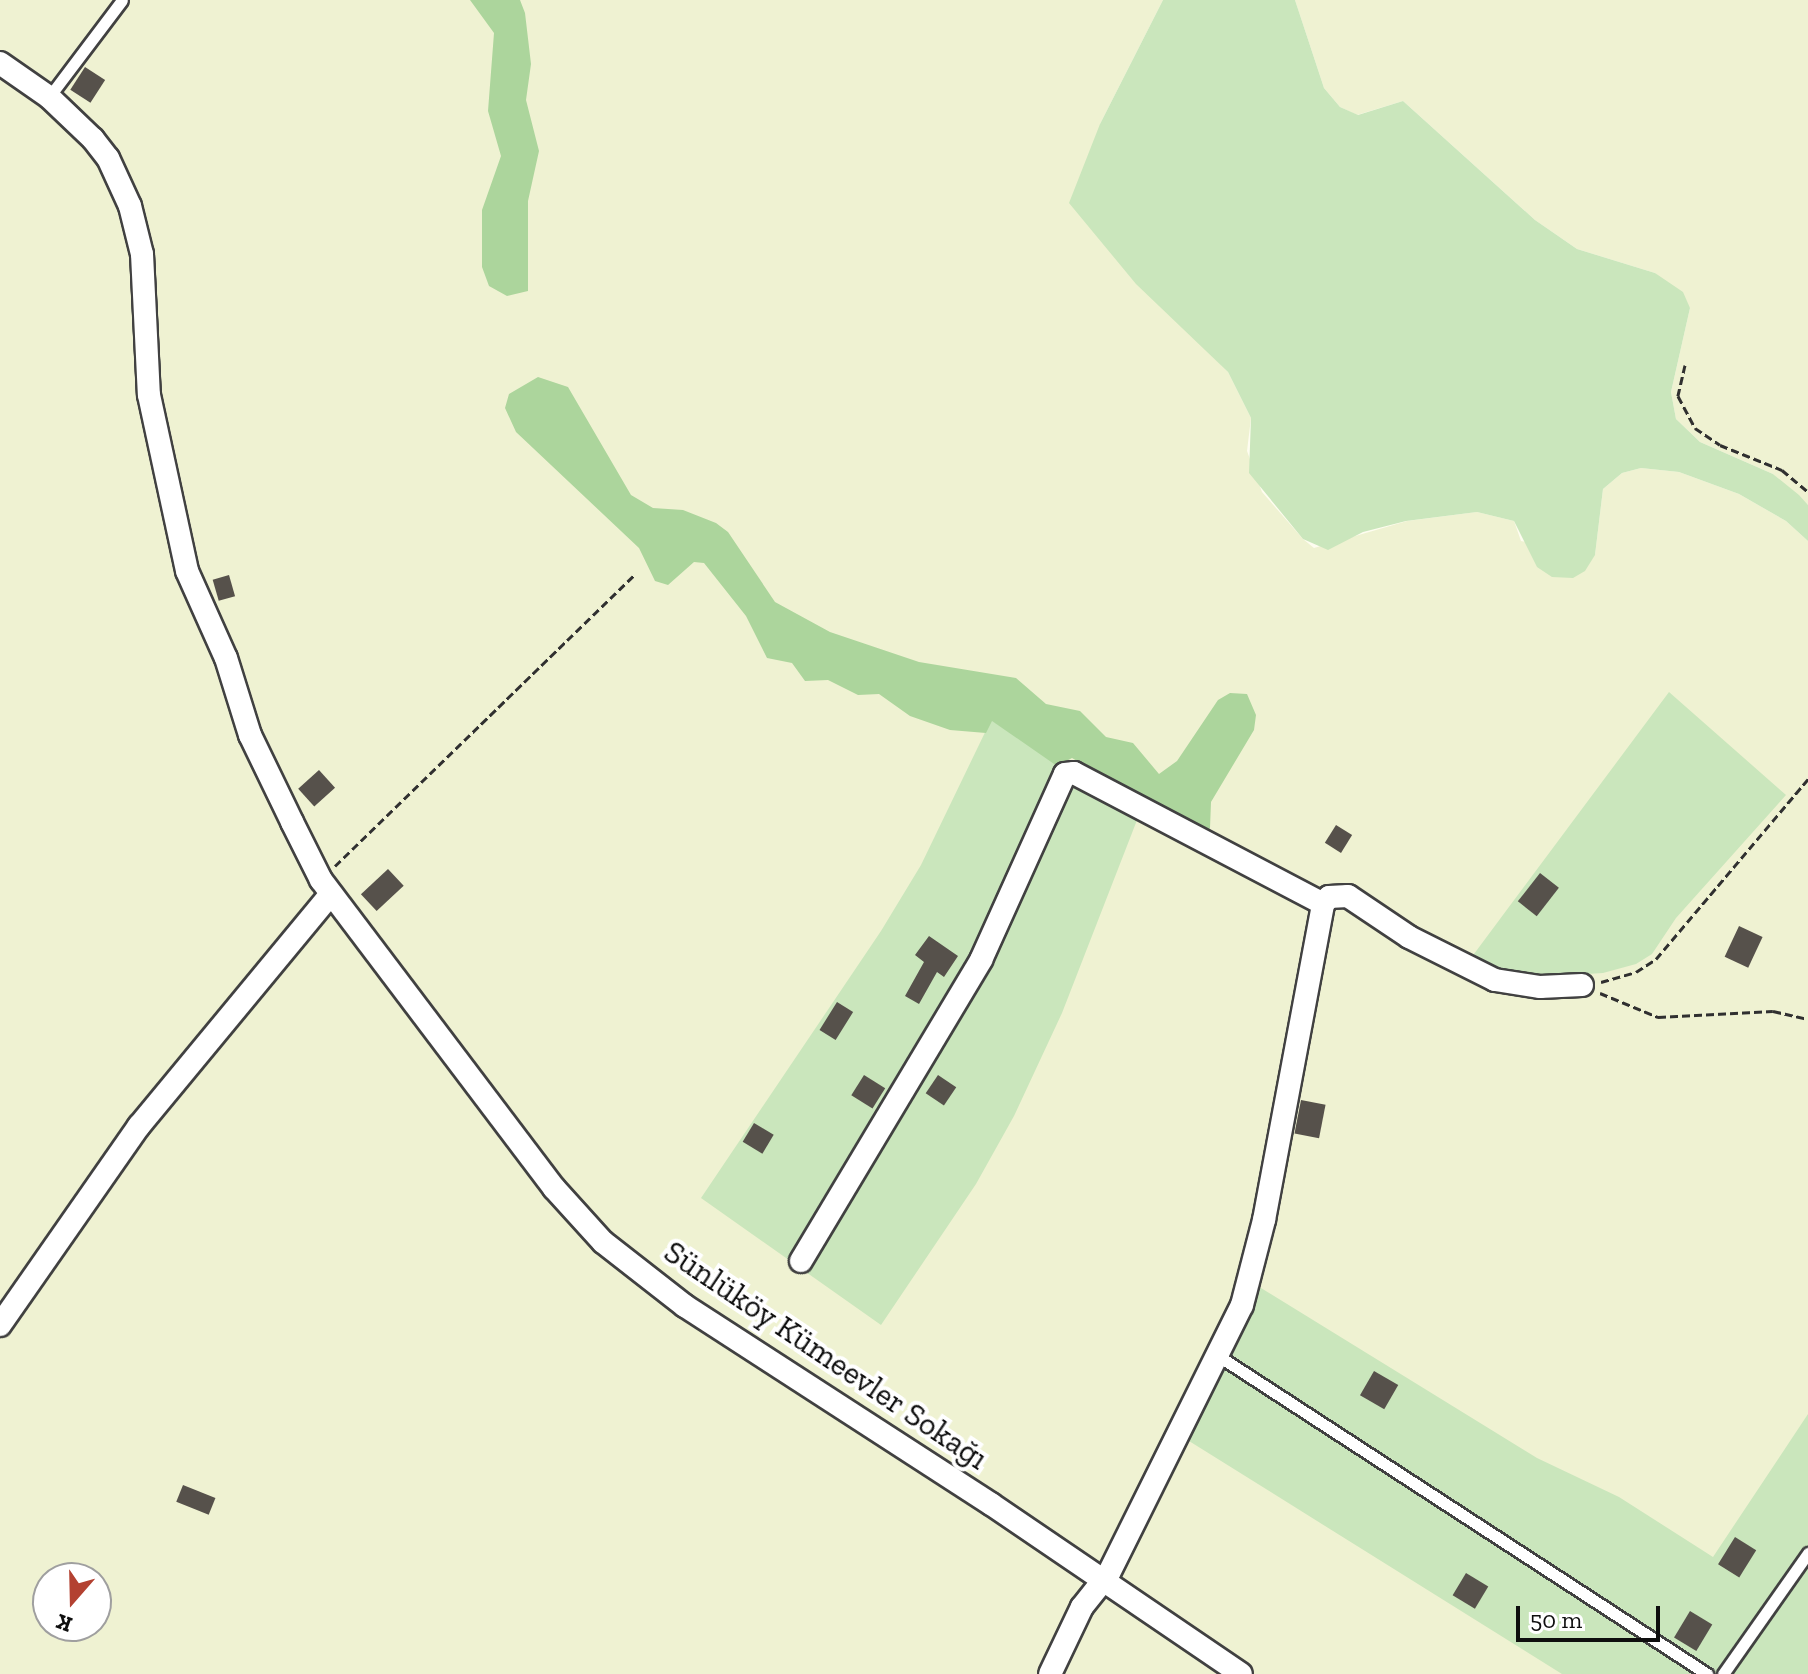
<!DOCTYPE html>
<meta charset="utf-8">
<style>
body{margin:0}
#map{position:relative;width:1808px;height:1674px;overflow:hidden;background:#fefdf0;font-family:"Zilla Slab",serif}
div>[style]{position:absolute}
.farmland>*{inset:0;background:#eff2d2}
.green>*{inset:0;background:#cae6bc}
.forest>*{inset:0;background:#acd59c}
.building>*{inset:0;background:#56514b;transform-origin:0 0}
.path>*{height:3px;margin-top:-1.5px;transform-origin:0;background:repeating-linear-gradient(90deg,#303030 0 8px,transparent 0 12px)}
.roads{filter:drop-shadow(2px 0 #414141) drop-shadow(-2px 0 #414141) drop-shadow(0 2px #414141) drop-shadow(0 -2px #414141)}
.lane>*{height:11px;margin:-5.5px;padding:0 5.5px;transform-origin:5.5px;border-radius:5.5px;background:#fff}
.street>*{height:22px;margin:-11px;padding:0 11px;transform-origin:11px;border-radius:11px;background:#fff}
span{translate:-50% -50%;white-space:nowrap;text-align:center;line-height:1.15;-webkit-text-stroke:8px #fff;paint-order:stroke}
.street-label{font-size:32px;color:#0e0e0e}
.north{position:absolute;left:32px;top:1562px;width:80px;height:80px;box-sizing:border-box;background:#fff;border:2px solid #9f9f9f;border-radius:50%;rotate:200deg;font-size:22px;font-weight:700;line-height:32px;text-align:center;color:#0e0e0e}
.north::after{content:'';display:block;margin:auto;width:28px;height:36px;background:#b34131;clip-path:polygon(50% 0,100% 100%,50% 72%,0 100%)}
.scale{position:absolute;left:1516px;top:1606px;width:144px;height:36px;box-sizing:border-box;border:4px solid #0e0e0e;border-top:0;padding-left:10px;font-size:24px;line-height:28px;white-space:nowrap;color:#0e0e0e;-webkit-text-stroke:6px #fff;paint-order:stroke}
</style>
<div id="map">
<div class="farmland">
<div style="clip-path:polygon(evenodd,0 0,1163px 0,1100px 124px,1118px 260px,1228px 372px,1251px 418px,1247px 451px,1262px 492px,1303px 539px,1314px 548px,1407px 521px,1477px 512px,1514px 521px,1521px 541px,1595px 555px,1603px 489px,1622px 473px,1641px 468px,1679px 472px,1739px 494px,1786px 521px,1808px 541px,1808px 1674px,0 1674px,0 0,48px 1578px,96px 1578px,96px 1626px,48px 1626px,48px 1578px)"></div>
<div style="clip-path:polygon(1295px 0,1808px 0,1808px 505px,1773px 474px,1700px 442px,1676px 419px,1671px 392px,1690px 308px,1655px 273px,1577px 249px,1535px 220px,1403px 101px,1357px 115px,1340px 107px,1324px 88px)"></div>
</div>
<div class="green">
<div style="clip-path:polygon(1163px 0,1295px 0,1324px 88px,1340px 107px,1358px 115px,1403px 101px,1535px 220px,1577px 249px,1655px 273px,1683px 292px,1690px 308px,1671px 392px,1676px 419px,1700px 442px,1773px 474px,1799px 495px,1808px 505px,1808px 541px,1786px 521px,1739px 494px,1679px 472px,1641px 468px,1622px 473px,1603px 489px,1595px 555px,1585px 571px,1573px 578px,1552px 577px,1537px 567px,1514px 521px,1477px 512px,1406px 521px,1363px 532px,1328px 550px,1303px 539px,1249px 473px,1251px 418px,1228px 372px,1136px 284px,1069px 203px,1100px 124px)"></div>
<div style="clip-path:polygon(1669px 692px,1786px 795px,1676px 918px,1652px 954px,1636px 964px,1603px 973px,1553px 976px,1497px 969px,1471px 958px)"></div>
<div style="clip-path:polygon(991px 720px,1139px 815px,1062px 1013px,1014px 1116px,976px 1184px,881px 1325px,701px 1198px,881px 931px,921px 865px)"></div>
<div style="clip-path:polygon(1256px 1285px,1537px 1458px,1619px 1497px,1713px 1557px,1808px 1414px,1808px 1674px,1562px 1674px,1189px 1441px)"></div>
</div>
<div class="forest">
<div style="clip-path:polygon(470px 0,520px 0,525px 13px,531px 64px,526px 100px,539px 151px,528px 201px,528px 291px,507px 296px,489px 286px,482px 267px,482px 210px,501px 156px,488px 111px,494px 33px)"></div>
<div style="clip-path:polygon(538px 377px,568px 387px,631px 495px,653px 508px,683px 510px,716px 523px,728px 532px,775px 602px,830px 632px,919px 662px,1016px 678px,1046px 704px,1080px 711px,1106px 737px,1133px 743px,1159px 774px,1177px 761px,1218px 700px,1230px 693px,1247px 694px,1256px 715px,1254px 730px,1211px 802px,1210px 828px,1204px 836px,1072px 758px,1057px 766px,992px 721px,986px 733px,950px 730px,910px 716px,879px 694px,858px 695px,828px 680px,805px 681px,792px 663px,767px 658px,746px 616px,704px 563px,694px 562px,668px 585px,655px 581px,639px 548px,516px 432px,505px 408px,509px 394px)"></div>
</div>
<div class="building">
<div style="left:85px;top:67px;width:24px;height:27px;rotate:33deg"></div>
<div style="left:229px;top:575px;width:22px;height:17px;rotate:74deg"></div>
<div style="left:319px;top:770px;width:24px;height:28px;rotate:48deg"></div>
<div style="left:1336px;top:825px;width:19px;height:21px;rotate:32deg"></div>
<div style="left:388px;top:869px;width:23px;height:37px;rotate:47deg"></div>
<div style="left:1540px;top:873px;width:24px;height:36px;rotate:38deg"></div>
<div style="left:1739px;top:926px;width:26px;height:34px;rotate:25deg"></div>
<div style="clip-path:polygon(929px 936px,958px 956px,944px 977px,937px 972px,919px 1004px,905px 996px,924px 962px,915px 955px)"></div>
<div style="left:837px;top:1002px;width:19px;height:33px;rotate:32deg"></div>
<div style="left:864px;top:1075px;width:25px;height:24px;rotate:32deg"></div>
<div style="left:938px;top:1075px;width:22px;height:22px;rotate:34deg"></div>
<div style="left:1301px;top:1100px;width:25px;height:34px;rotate:11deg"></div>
<div style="left:754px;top:1123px;width:23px;height:22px;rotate:31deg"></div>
<div style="left:1374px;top:1371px;width:28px;height:28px;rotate:30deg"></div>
<div style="left:183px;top:1485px;width:35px;height:18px;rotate:22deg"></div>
<div style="left:1735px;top:1537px;width:25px;height:32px;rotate:32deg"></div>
<div style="left:1466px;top:1573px;width:26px;height:26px;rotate:31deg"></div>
<div style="left:1690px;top:1611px;width:26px;height:31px;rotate:31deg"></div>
</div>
<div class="path">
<div style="left:1685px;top:365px;width:32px;rotate:103deg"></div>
<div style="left:1678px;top:396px;width:36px;rotate:62deg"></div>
<div style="left:1695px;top:428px;width:30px;rotate:34deg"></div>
<div style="left:1720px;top:445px;width:67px;rotate:22deg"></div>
<div style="left:1782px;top:470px;width:34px;rotate:40deg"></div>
<div style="left:335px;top:866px;width:419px;rotate:-44.2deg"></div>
<div style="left:1601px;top:982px;width:36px;rotate:-16deg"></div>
<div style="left:1636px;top:972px;width:24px;rotate:-33deg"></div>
<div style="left:1656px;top:959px;width:236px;rotate:-49.8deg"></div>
<div style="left:1600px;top:993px;width:63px;rotate:22.5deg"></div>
<div style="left:1658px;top:1017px;width:115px;rotate:-3deg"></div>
<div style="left:1773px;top:1011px;width:36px;rotate:13deg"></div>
</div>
<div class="roads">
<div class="lane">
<div style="left:49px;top:97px;width:121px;rotate:-53deg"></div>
<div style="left:1217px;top:1355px;width:585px;rotate:33.06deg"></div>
<div style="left:1723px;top:1674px;width:148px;rotate:-54.9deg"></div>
</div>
<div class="street">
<div style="left:0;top:63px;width:60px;rotate:34.8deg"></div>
<div style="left:49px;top:97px;width:61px;rotate:43.7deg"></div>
<div style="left:93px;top:139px;width:24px;rotate:52deg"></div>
<div style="left:108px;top:158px;width:53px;rotate:65.4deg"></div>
<div style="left:130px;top:206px;width:49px;rotate:76deg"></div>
<div style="left:142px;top:254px;width:141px;rotate:87.2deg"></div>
<div style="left:149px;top:395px;width:180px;rotate:77.8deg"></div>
<div style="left:187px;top:571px;width:95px;rotate:65.9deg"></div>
<div style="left:226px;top:658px;width:81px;rotate:72.7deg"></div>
<div style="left:250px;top:735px;width:97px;rotate:64.2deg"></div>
<div style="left:292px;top:822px;width:65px;rotate:63.4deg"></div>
<div style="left:321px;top:880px;width:386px;rotate:52.9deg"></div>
<div style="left:554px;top:1188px;width:73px;rotate:47.8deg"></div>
<div style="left:603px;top:1242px;width:104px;rotate:38deg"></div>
<div style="left:685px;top:1306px;width:364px;rotate:32.9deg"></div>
<div style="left:991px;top:1504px;width:302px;rotate:34.2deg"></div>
<div style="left:801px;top:1261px;width:351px;rotate:-59.1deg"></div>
<div style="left:981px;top:960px;width:204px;rotate:-65.7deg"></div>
<div style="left:1065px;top:774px;width:9px;rotate:-6deg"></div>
<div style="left:1074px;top:773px;width:281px;rotate:27.7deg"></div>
<div style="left:0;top:1325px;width:243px;rotate:-55.1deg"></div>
<div style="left:139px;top:1126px;width:301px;rotate:-50.4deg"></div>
<div style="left:1050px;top:1674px;width:74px;rotate:-64.5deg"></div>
<div style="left:1082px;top:1607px;width:43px;rotate:-51.5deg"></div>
<div style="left:1109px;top:1573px;width:299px;rotate:-63.6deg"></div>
<div style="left:1242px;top:1305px;width:88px;rotate:-75.5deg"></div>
<div style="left:1264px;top:1220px;width:321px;rotate:-79.4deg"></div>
<div style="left:1323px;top:904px;width:9px;rotate:-49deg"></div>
<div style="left:1329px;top:897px;width:19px;rotate:-3deg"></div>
<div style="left:1348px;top:896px;width:73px;rotate:33.9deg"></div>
<div style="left:1409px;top:937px;width:96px;rotate:26.6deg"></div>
<div style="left:1495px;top:980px;width:46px;rotate:8.8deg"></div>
<div style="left:1540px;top:987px;width:42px;rotate:-2.7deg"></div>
</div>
</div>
<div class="street-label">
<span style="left:826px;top:1355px;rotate:34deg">Sünlüköy Kümeevler Sokağı</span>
</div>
<div class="north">K</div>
<div class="scale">50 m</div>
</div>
